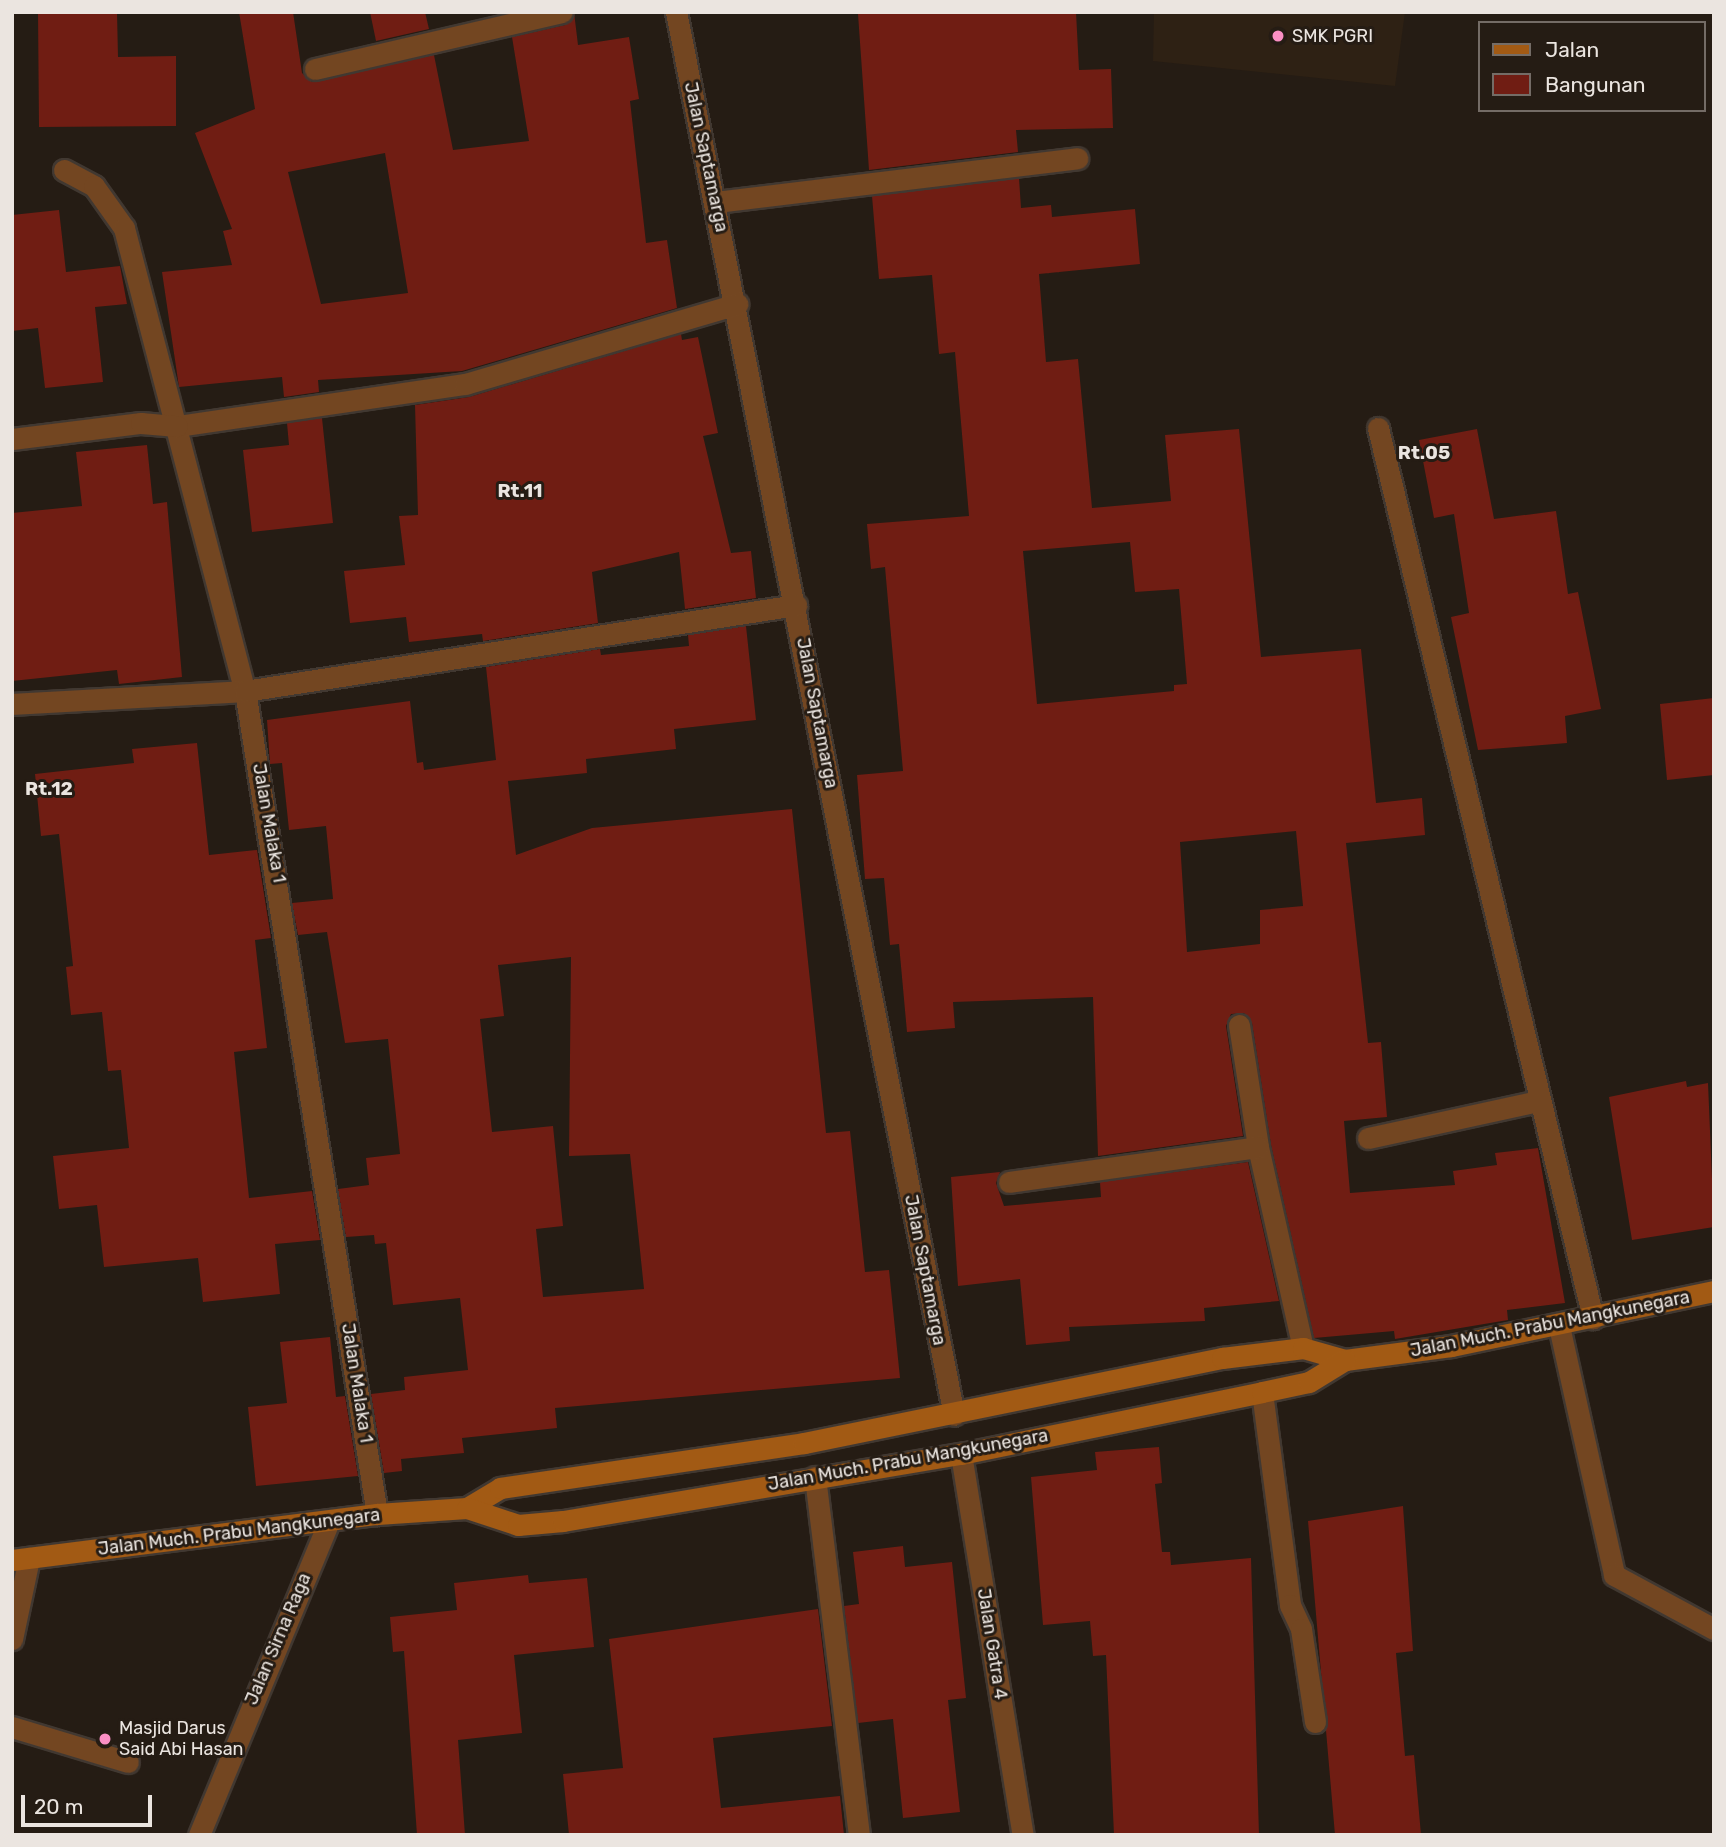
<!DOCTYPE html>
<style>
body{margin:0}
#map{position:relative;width:1726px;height:1847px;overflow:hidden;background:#251c14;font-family:Rubik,sans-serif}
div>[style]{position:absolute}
.built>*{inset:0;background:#2e2114}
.building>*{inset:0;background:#701d13}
.roads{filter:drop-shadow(2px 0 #413831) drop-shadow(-2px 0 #413831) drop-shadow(0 2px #413831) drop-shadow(0 -2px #413831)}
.service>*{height:21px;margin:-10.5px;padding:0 10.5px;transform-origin:10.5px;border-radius:10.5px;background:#734621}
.minor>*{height:21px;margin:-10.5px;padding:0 10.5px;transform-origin:10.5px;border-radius:10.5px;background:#734621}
.tertiary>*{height:21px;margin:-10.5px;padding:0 10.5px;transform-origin:10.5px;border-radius:10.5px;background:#734621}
.secondary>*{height:21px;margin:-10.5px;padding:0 10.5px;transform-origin:10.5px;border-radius:10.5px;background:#a25a14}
.dots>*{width:19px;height:19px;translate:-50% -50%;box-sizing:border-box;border:4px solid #251c14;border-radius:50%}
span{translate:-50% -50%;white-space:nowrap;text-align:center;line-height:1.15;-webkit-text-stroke:6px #251c14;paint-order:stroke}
.poi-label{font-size:18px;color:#ebe5e0}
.left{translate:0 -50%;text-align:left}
.street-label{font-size:18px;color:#ebe5e0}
.neighbourhood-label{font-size:19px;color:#ebe5e0;font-weight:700}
.frame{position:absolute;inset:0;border:14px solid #ebe5e0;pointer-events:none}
.legend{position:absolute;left:1478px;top:21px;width:228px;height:91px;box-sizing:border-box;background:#251c14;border:2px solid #746c66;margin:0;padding:9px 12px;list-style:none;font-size:21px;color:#ebe5e0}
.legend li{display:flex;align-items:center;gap:14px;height:35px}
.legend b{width:35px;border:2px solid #746c66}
.scale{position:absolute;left:21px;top:1795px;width:131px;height:32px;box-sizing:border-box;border:4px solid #ebe5e0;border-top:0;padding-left:9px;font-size:21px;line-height:24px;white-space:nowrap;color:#ebe5e0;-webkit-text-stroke:5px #251c14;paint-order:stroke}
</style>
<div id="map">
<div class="built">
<div style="clip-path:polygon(1154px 12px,1405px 12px,1395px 86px,1153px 61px)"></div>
</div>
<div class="building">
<div style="clip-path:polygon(38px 12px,117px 12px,118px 57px,176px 56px,176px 126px,39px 127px)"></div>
<div style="clip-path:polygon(evenodd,239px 12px,293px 12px,302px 73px,312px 82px,434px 55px,453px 150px,529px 141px,512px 37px,565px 25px,574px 12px,578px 45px,629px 37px,639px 99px,630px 101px,646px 243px,667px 240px,677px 308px,462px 371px,318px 380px,319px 392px,284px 397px,282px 377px,179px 387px,162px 272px,232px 265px,223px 231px,232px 229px,195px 133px,255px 109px,239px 12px,385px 153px,408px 293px,321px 304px,288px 172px,385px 153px)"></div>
<div style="clip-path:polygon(370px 12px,425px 12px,429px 29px,376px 41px)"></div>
<div style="clip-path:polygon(1076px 12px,1079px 70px,1111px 69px,1113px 128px,1016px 130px,1018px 152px,869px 170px,858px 14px)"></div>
<div style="clip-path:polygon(evenodd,1019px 178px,1021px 208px,1051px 205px,1052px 217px,1135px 209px,1140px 264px,1039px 274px,1046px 362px,1078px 359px,1092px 508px,1171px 501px,1165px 435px,1239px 429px,1261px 657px,1361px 649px,1376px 803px,1422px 798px,1425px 835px,1346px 843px,1368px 1043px,1381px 1042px,1387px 1117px,1344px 1121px,1350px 1193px,1455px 1185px,1453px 1171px,1497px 1165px,1495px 1153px,1538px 1148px,1565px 1303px,1507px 1310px,1508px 1320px,1395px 1339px,1394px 1331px,1314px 1338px,1271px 1145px,1252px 1023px,1244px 1013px,1231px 1014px,1226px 1026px,1243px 1136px,1098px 1156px,1093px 997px,953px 1002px,955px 1028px,907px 1032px,899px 944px,890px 945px,884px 878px,865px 879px,857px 775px,903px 771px,885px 567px,871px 569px,867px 524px,969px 516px,955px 352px,939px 354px,932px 275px,879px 279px,872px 196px,1019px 178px,1130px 542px,1135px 592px,1179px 589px,1187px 684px,1174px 685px,1174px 691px,1037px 704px,1023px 551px,1130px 542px,1019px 178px,1296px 831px,1303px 906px,1260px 910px,1260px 944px,1187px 952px,1180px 842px,1296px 831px)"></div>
<div style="clip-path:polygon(59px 210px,66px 272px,120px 266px,127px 304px,95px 307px,103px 382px,45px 388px,38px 328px,12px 331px,12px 215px)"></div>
<div style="clip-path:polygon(681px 334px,682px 340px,698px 337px,718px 433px,703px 436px,731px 553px,751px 551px,756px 598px,685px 609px,679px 552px,592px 572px,598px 623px,483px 641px,482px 634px,409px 642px,406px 617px,350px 623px,344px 571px,405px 565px,399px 516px,418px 515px,415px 405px,469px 397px)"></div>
<div style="clip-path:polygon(322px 418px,333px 523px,252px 532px,243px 450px,289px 445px,287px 423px)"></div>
<div style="clip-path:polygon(1477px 429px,1494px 519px,1556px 511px,1568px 594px,1578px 592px,1601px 709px,1565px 716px,1567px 743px,1478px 750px,1451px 617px,1469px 613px,1454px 514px,1434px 518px,1419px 440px)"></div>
<div style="clip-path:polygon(147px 445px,153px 504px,167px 502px,182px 677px,119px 684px,117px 670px,12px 681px,12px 513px,82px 506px,76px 452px)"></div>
<div style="clip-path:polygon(evenodd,746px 626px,756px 720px,674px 729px,676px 749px,586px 759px,587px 773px,508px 781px,516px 855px,592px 828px,792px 809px,826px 1133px,850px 1131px,865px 1272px,889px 1270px,900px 1378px,555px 1408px,557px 1428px,462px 1438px,464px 1453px,401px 1459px,402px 1471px,384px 1473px,371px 1394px,405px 1390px,404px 1377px,468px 1370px,460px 1298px,393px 1305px,386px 1243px,375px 1244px,374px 1235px,346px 1237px,338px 1189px,369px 1185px,366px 1158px,400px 1154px,388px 1039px,345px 1043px,327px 932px,298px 935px,292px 903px,333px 899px,326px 826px,289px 830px,282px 763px,270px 764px,267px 720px,410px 701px,417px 763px,423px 762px,424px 770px,496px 760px,486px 667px,600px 649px,601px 655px,689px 646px,688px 635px,746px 626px,571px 957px,569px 1156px,630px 1154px,644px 1289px,543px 1297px,536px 1229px,563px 1226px,553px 1126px,492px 1132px,480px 1019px,504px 1016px,498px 965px,571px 957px)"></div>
<div style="clip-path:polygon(1714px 698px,1714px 775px,1667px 780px,1660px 704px)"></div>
<div style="clip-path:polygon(197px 743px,209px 855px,257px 850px,271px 938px,255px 940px,267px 1048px,234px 1052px,249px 1198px,312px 1191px,320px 1240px,275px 1244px,280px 1294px,203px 1302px,198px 1258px,104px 1267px,97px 1205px,59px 1209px,53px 1156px,129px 1148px,121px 1070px,108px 1071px,102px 1012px,71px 1015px,66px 967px,73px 966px,59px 834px,41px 836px,35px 774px,134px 763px,132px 749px)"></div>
<div style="clip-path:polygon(1686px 1081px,1687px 1087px,1708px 1083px,1714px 1227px,1632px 1240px,1609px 1097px)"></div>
<div style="clip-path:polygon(1248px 1162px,1279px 1301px,1204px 1308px,1205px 1321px,1069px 1327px,1070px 1341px,1026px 1345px,1020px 1279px,958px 1286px,951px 1177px,1000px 1172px,996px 1183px,1004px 1206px,1101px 1197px,1100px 1182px)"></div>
<div style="clip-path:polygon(330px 1337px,336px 1397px,345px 1396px,358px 1476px,256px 1486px,248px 1407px,287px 1403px,280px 1342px)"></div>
<div style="clip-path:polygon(1159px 1447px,1162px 1483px,1155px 1484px,1162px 1552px,1170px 1552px,1171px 1565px,1251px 1558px,1259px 1835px,1114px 1835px,1106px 1655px,1093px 1656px,1090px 1621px,1043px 1625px,1031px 1477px,1097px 1470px,1095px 1452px)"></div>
<div style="clip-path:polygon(1403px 1506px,1413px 1651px,1396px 1653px,1405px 1756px,1414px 1755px,1421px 1835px,1335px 1835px,1308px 1521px)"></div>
<div style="clip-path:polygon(903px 1546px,905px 1567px,952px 1562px,966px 1698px,948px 1700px,960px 1812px,903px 1818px,893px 1719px,858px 1723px,844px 1606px,859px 1604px,853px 1552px)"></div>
<div style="clip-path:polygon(528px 1575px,529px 1583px,587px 1578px,594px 1647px,514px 1655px,522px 1733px,458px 1740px,465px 1835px,417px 1835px,404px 1651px,393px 1652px,390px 1617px,457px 1610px,454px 1583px)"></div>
<div style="clip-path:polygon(818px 1609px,832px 1726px,713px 1738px,721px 1808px,840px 1796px,844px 1835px,569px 1835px,563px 1774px,623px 1768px,609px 1639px)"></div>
</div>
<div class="roads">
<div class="service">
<div style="left:1368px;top:1138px;width:173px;rotate:-12.3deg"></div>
<div style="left:1559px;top:1326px;width:255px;rotate:77.5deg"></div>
<div style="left:1614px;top:1575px;width:114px;rotate:28.4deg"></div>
<div style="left:12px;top:1639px;width:83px;rotate:-78.1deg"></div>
<div style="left:12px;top:1727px;width:121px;rotate:16.8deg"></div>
</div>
<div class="minor">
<div style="left:676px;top:12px;width:1430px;rotate:78.79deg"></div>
<div style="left:315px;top:69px;width:253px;rotate:-13deg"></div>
<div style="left:64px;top:170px;width:34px;rotate:28deg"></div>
<div style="left:94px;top:186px;width:52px;rotate:54.5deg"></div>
<div style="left:124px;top:228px;width:479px;rotate:75.4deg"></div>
<div style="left:245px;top:691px;width:834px;rotate:80.89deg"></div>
<div style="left:716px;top:202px;width:364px;rotate:-6.9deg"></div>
<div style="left:177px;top:426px;width:291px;rotate:-8.3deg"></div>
<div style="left:465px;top:384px;width:284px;rotate:-16.4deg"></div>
<div style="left:1378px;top:428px;width:916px;rotate:76.42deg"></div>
<div style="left:12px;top:439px;width:130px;rotate:-7.1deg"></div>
<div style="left:141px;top:423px;width:36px;rotate:5deg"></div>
<div style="left:12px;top:704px;width:233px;rotate:-3.2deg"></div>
<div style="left:245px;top:691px;width:558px;rotate:-8.87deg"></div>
<div style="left:1239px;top:1025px;width:123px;rotate:81.1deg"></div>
<div style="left:1258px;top:1147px;width:206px;rotate:77.4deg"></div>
<div style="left:1009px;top:1182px;width:251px;rotate:-8deg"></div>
<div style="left:1262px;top:1392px;width:215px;rotate:82.5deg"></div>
<div style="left:1290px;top:1605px;width:26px;rotate:65deg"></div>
<div style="left:1301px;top:1629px;width:94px;rotate:81.4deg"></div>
<div style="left:961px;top:1454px;width:386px;rotate:80.8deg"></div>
<div style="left:815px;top:1477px;width:361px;rotate:83deg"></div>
</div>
<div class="tertiary">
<div style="left:199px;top:1835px;width:338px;rotate:-67.5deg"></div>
</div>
<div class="secondary">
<div style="left:467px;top:1508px;width:39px;rotate:-31deg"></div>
<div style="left:500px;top:1488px;width:307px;rotate:-8.4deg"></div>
<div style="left:804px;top:1443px;width:427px;rotate:-11.5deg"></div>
<div style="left:1222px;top:1358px;width:82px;rotate:-7deg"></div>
<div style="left:1303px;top:1348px;width:44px;rotate:15.9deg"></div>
<div style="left:1345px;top:1360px;width:107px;rotate:-7.5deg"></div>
<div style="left:1451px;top:1346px;width:269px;rotate:-11.8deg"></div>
<div style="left:12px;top:1560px;width:368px;rotate:-7.2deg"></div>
<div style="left:377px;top:1514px;width:90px;rotate:-3.8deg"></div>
<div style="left:467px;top:1508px;width:54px;rotate:18.4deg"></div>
<div style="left:518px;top:1525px;width:45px;rotate:-5.1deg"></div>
<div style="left:563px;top:1521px;width:404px;rotate:-9.6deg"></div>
<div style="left:961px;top:1454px;width:307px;rotate:-11.6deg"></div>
<div style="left:1262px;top:1392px;width:48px;rotate:-12deg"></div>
<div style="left:1309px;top:1382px;width:42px;rotate:-31.4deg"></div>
</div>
</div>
<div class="dots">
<div style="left:1278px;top:36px;background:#fb8fc4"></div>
<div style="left:105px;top:1739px;background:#fb8fc4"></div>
</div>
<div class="poi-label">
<span class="left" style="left:1292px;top:36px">SMK PGRI</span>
<span class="left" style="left:119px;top:1739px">Masjid Darus<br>Said Abi Hasan</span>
</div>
<div class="street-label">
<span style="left:706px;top:157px;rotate:78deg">Jalan Saptamarga</span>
<span style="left:817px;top:713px;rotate:79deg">Jalan Saptamarga</span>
<span style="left:269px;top:823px;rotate:80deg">Jalan Malaka 1</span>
<span style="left:925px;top:1270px;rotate:79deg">Jalan Saptamarga</span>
<span style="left:1550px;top:1324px;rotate:-11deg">Jalan Much. Prabu Mangkunegara</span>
<span style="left:357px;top:1383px;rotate:81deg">Jalan Malaka 1</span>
<span style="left:908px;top:1460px;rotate:-10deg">Jalan Much. Prabu Mangkunegara</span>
<span style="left:239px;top:1532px;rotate:-7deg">Jalan Much. Prabu Mangkunegara</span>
<span style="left:278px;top:1639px;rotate:-67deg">Jalan Sirna Raga</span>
<span style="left:992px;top:1644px;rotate:81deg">Jalan Gatra 4</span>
</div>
<div class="neighbourhood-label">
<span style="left:1424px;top:453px">Rt.05</span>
<span style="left:520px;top:491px">Rt.11</span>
<span style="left:49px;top:789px">Rt.12</span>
</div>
<div class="frame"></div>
<ul class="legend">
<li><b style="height:9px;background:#a25a14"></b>Jalan</li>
<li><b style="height:19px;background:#701d13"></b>Bangunan</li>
</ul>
<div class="scale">20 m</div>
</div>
